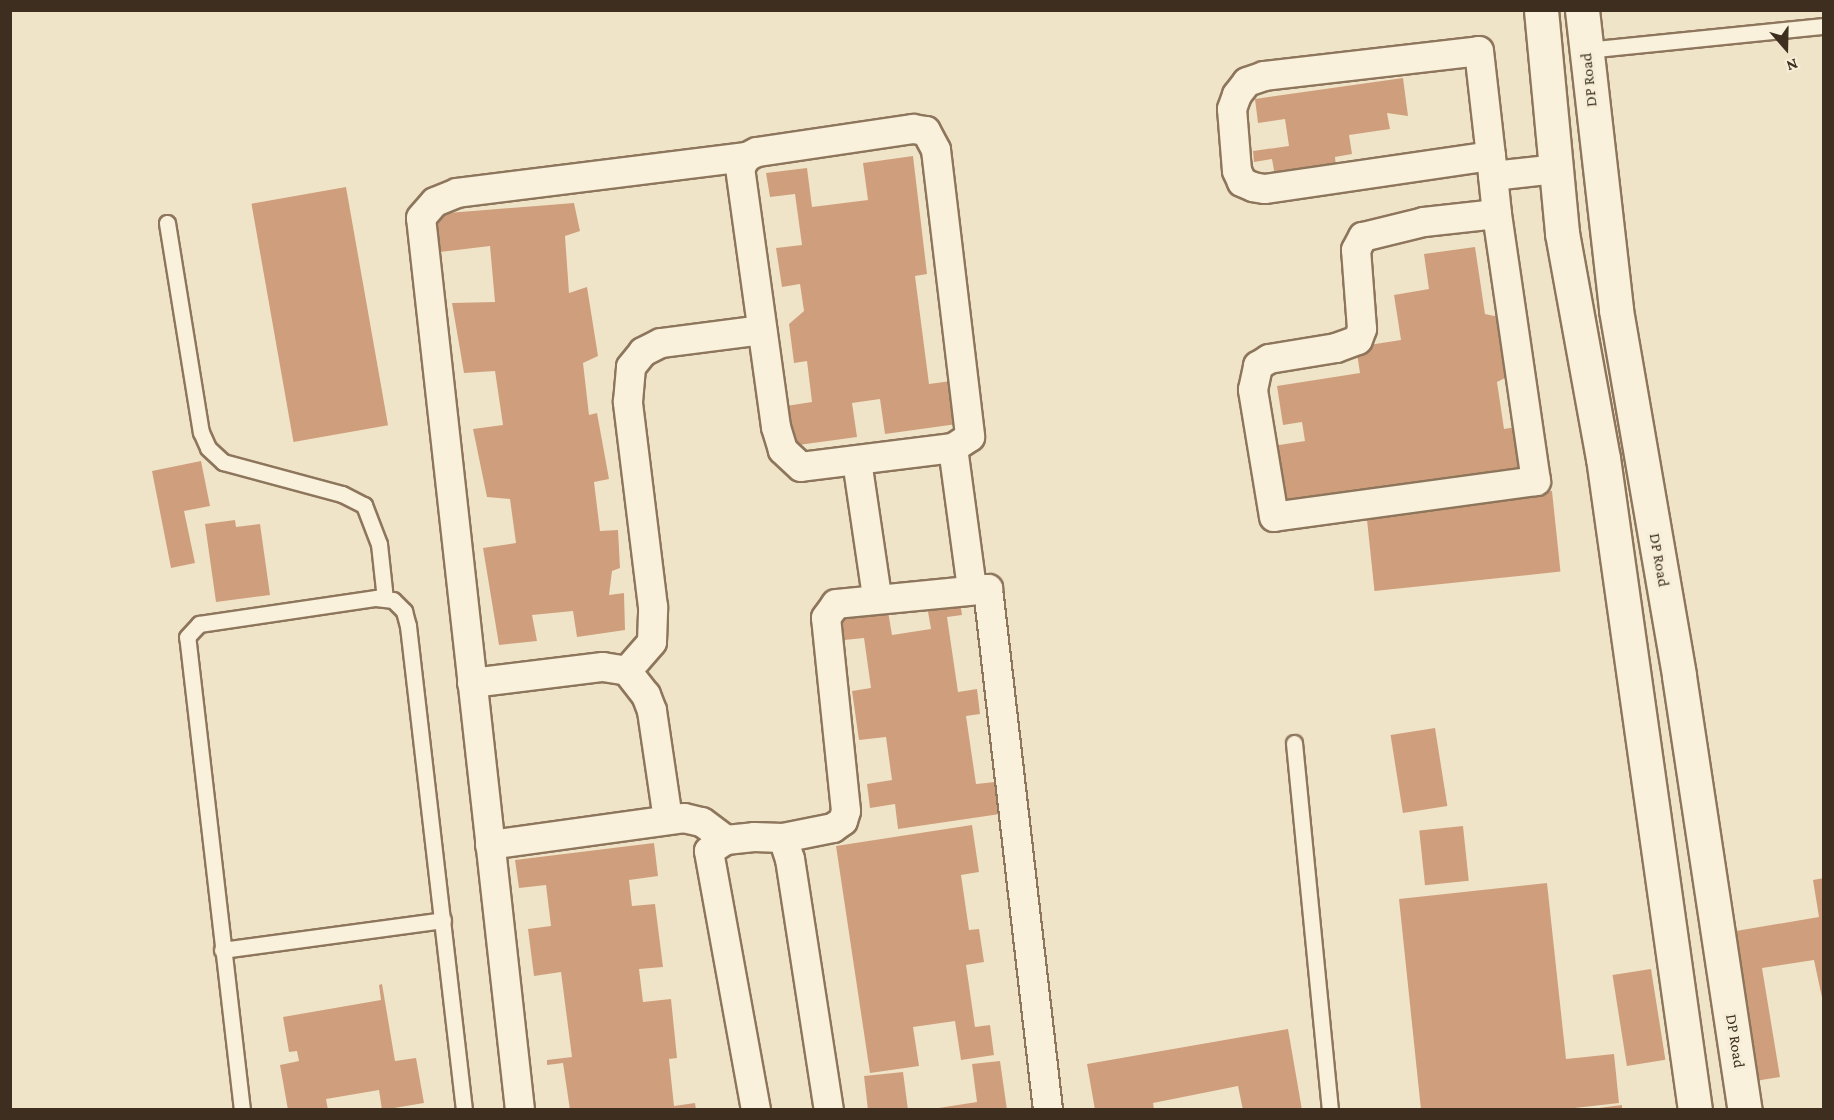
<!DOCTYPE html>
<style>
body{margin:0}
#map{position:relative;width:1834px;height:1120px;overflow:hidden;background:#f0e4c8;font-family:"Crimson Pro",serif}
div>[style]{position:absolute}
.building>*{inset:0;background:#cf9f7d;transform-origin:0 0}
.roads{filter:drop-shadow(2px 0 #8d765c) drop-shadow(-2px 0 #8d765c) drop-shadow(0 2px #8d765c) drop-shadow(0 -2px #8d765c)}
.lane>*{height:15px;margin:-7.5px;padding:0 7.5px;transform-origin:7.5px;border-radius:7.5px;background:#faf1dc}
.street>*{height:28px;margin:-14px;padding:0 14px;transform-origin:14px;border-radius:14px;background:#faf1dc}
.secondary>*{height:33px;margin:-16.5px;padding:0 16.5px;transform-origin:16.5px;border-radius:16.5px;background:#faf1dc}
span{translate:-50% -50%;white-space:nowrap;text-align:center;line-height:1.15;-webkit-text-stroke:6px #f7eed8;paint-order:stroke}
.street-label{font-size:16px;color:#3d2e20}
.frame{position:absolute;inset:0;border:12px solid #3d2e20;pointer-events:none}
.north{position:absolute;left:1756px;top:18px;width:60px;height:60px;-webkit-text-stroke:4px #f7eed8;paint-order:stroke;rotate:160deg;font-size:16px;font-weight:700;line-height:24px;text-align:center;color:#3d2e20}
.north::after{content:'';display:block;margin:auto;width:21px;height:27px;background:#3d2e20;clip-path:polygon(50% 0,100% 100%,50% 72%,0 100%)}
</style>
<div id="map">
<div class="building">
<div style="clip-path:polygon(1403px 78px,1408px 116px,1387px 113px,1390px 129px,1349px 135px,1352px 154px,1335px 157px,1336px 167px,1275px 176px,1272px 159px,1254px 162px,1253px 151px,1289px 146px,1285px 119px,1258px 123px,1255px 99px)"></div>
<div style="clip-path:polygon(913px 156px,927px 274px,915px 276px,929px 384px,951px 381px,957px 424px,885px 434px,880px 399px,852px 403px,857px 437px,791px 446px,786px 406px,812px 402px,807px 361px,794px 363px,789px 324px,804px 311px,800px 284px,782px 287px,776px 248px,802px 245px,795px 194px,770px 197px,766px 173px,807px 168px,812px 207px,868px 200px,863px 163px)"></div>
<div style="left:346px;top:187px;width:242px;height:96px;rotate:80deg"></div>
<div style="clip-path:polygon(574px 203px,580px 231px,565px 236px,569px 293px,587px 287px,598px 356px,583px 363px,589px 415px,597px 413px,609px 479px,594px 482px,600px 531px,618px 530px,620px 568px,612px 571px,609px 595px,624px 593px,625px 630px,577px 637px,573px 611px,532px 615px,537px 641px,499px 645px,483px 548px,516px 543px,510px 499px,487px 497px,473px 429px,503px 425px,495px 371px,464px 373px,452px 303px,495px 302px,490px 246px,440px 252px,435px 214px)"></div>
<div style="clip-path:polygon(1475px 247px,1485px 314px,1499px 317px,1505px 378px,1497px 382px,1504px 429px,1516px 427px,1523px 472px,1282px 508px,1273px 446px,1305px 441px,1302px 422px,1283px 425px,1277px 386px,1360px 373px,1356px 347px,1401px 340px,1394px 295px,1429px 289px,1424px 254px)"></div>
<div style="clip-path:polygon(201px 461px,210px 506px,184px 511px,195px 563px,171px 568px,152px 471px)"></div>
<div style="left:1552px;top:491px;width:81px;height:187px;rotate:84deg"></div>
<div style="clip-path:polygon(235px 520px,236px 527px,260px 524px,270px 595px,216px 602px,205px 524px)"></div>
<div style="clip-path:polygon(960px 601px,962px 615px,947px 617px,958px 692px,977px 689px,980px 714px,966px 716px,976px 784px,995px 782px,1000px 814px,898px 829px,895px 804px,870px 808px,867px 784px,892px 780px,886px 737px,859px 740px,852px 691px,871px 688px,864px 638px,844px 640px,840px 612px,887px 605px,892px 635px,931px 629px,927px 606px)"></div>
<div style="left:1435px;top:728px;width:79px;height:45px;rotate:81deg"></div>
<div style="clip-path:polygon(972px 825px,979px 872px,961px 875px,969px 930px,979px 929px,984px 962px,966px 965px,975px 1027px,990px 1025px,994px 1055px,961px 1060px,955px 1021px,913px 1027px,919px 1066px,870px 1073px,836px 846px)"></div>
<div style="left:1463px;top:826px;width:55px;height:44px;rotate:84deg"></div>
<div style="clip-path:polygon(654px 843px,658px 876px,629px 880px,632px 906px,655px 904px,663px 967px,639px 969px,643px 1002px,671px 999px,677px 1058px,669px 1059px,674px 1106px,695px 1103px,696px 1110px,570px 1110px,563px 1063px,547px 1065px,547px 1060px,572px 1057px,561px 972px,534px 976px,528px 929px,551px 926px,546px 885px,519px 888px,515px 860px)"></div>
<div style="clip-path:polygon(1824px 878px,1824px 1007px,1814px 960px,1762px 968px,1780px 1077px,1755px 1081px,1730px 932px,1819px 917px,1813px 880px)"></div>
<div style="clip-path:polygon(1547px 883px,1566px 1059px,1614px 1054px,1619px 1103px,1557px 1110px,1421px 1110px,1399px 899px)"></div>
<div style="left:1651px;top:969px;width:92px;height:39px;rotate:81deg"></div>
<div style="clip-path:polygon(382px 984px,395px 1061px,416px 1058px,424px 1103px,382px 1110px,379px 1090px,326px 1099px,328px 1110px,288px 1110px,280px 1065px,299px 1061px,297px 1051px,289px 1052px,283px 1017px,381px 1000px,379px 985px)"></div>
<div style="clip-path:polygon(1288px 1029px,1302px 1110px,1243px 1110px,1238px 1086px,1153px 1103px,1154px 1110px,1095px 1110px,1087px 1064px)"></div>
<div style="clip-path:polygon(1000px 1061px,1007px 1110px,926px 1110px,977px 1102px,972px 1064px)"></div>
<div style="clip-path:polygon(903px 1072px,908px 1110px,868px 1110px,864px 1076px)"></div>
<div style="clip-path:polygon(1622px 1105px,1622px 1110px,1599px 1110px,1599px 1108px)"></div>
</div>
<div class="roads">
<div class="lane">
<div style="left:1586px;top:50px;width:239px;rotate:-5.8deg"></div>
<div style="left:167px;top:223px;width:212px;rotate:80.8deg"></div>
<div style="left:201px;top:432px;width:17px;rotate:66deg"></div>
<div style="left:208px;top:448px;width:21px;rotate:43deg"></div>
<div style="left:223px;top:462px;width:123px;rotate:15.1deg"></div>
<div style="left:342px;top:494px;width:25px;rotate:27deg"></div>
<div style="left:364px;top:505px;width:42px;rotate:69deg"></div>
<div style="left:379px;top:544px;width:55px;rotate:83.8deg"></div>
<div style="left:1294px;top:743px;width:369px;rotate:84.4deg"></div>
<div style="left:222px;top:950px;width:223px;rotate:-7.7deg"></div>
<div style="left:242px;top:1110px;width:476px;rotate:-96.6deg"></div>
<div style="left:187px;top:637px;width:18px;rotate:-47deg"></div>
<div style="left:199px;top:624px;width:179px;rotate:-8.4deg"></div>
<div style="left:376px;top:598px;width:17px;rotate:7deg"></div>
<div style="left:393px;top:600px;width:16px;rotate:45deg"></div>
<div style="left:404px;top:611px;width:16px;rotate:75deg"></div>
<div style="left:408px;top:626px;width:487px;rotate:83.4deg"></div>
</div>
<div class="street">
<div style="left:913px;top:129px;width:13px;rotate:9deg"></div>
<div style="left:926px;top:131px;width:21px;rotate:62deg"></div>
<div style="left:936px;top:150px;width:289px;rotate:83.2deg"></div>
<div style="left:970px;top:437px;width:20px;rotate:147deg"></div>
<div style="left:953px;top:448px;width:153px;rotate:172.9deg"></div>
<div style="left:801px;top:467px;width:25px;rotate:-137deg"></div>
<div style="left:783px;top:450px;width:24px;rotate:-107deg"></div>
<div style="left:776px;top:427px;width:261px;rotate:-97.9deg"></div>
<div style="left:740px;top:168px;width:13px;rotate:-58deg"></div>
<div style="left:747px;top:157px;width:11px;rotate:-27deg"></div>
<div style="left:757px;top:152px;width:158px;rotate:-8.4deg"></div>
<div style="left:1491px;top:156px;width:229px;rotate:171.7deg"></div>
<div style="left:1264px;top:189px;width:11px;rotate:-170deg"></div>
<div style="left:1253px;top:187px;width:12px;rotate:-156deg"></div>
<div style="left:1242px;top:182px;width:12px;rotate:-114deg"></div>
<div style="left:1237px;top:171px;width:62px;rotate:-94.6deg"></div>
<div style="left:1232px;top:109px;width:15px;rotate:-70deg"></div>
<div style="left:1237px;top:95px;width:16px;rotate:-52deg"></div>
<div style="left:1247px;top:82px;width:18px;rotate:-19deg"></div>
<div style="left:1264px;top:76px;width:216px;rotate:-6.6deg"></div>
<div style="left:1479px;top:51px;width:106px;rotate:83.5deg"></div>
<div style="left:1491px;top:156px;width:58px;rotate:84.1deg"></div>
<div style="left:1497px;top:214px;width:270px;rotate:81.7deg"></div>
<div style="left:1536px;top:481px;width:264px;rotate:172.2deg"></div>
<div style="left:1274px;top:517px;width:129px;rotate:-99.4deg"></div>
<div style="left:1253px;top:390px;width:25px;rotate:-78deg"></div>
<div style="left:1258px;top:366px;width:13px;rotate:-32deg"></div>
<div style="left:1269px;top:359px;width:68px;rotate:-9.3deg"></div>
<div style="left:1336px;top:348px;width:23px;rotate:-20deg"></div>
<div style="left:1358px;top:340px;width:12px;rotate:-70deg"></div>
<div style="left:1362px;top:329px;width:79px;rotate:-94.3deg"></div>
<div style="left:1356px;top:250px;width:15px;rotate:-62deg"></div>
<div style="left:1363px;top:237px;width:63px;rotate:-13.8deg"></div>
<div style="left:1424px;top:222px;width:73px;rotate:-6.3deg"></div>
<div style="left:1493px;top:176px;width:63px;rotate:-6.3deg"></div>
<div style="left:953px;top:448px;width:142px;rotate:82.3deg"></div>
<div style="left:857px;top:461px;width:137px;rotate:81.6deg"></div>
<div style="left:627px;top:671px;width:38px;rotate:-49deg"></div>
<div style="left:652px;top:642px;width:35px;rotate:-88deg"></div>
<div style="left:653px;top:607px;width:207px;rotate:-97deg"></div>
<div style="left:628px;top:402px;width:35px;rotate:-85deg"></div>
<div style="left:631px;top:367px;width:19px;rotate:-51deg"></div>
<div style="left:643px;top:352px;width:20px;rotate:-27deg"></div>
<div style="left:661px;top:343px;width:102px;rotate:-7.3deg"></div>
<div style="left:472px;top:683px;width:132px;rotate:-7deg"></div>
<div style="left:603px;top:667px;width:24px;rotate:9deg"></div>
<div style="left:627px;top:671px;width:31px;rotate:52deg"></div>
<div style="left:646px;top:695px;width:17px;rotate:69deg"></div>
<div style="left:652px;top:711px;width:110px;rotate:81.6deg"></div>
<div style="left:783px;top:838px;width:51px;rotate:-11.3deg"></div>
<div style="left:833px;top:828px;width:12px;rotate:-35deg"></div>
<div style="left:843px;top:821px;width:10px;rotate:-73deg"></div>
<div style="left:846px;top:811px;width:194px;rotate:-95.9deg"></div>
<div style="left:826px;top:618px;width:17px;rotate:-54deg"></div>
<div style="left:836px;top:604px;width:153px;rotate:-5.6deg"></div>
<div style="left:988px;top:589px;width:524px;rotate:83.43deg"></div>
<div style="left:490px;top:845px;width:196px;rotate:-7.9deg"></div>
<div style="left:684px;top:818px;width:18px;rotate:13deg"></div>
<div style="left:702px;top:822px;width:30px;rotate:37deg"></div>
<div style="left:520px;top:1110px;width:897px;rotate:-96.33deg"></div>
<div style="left:421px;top:218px;width:21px;rotate:-49deg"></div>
<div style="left:435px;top:202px;width:24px;rotate:-22deg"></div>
<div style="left:457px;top:193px;width:292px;rotate:-7.1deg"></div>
<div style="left:756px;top:1110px;width:263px;rotate:-100.3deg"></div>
<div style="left:709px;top:851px;width:20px;rotate:-33deg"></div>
<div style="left:726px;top:840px;width:28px;rotate:-6deg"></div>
<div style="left:754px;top:837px;width:29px;rotate:2deg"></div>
<div style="left:783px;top:838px;width:22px;rotate:72deg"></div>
<div style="left:790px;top:859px;width:254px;rotate:81.2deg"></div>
</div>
<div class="secondary">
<div style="left:1541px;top:10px;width:224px;rotate:84.6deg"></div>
<div style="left:1562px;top:233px;width:229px;rotate:79.7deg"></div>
<div style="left:1603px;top:458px;width:658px;rotate:81.97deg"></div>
<div style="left:1582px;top:10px;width:302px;rotate:83.5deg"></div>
<div style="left:1616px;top:310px;width:371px;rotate:80.2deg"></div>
<div style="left:1679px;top:676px;width:439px;rotate:81.4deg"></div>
</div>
</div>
<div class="street-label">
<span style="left:1589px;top:80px;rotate:-96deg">DP Road</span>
<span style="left:1659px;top:560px;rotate:80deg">DP Road</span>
<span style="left:1735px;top:1041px;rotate:81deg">DP Road</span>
</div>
<div class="frame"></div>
<div class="north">N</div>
</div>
